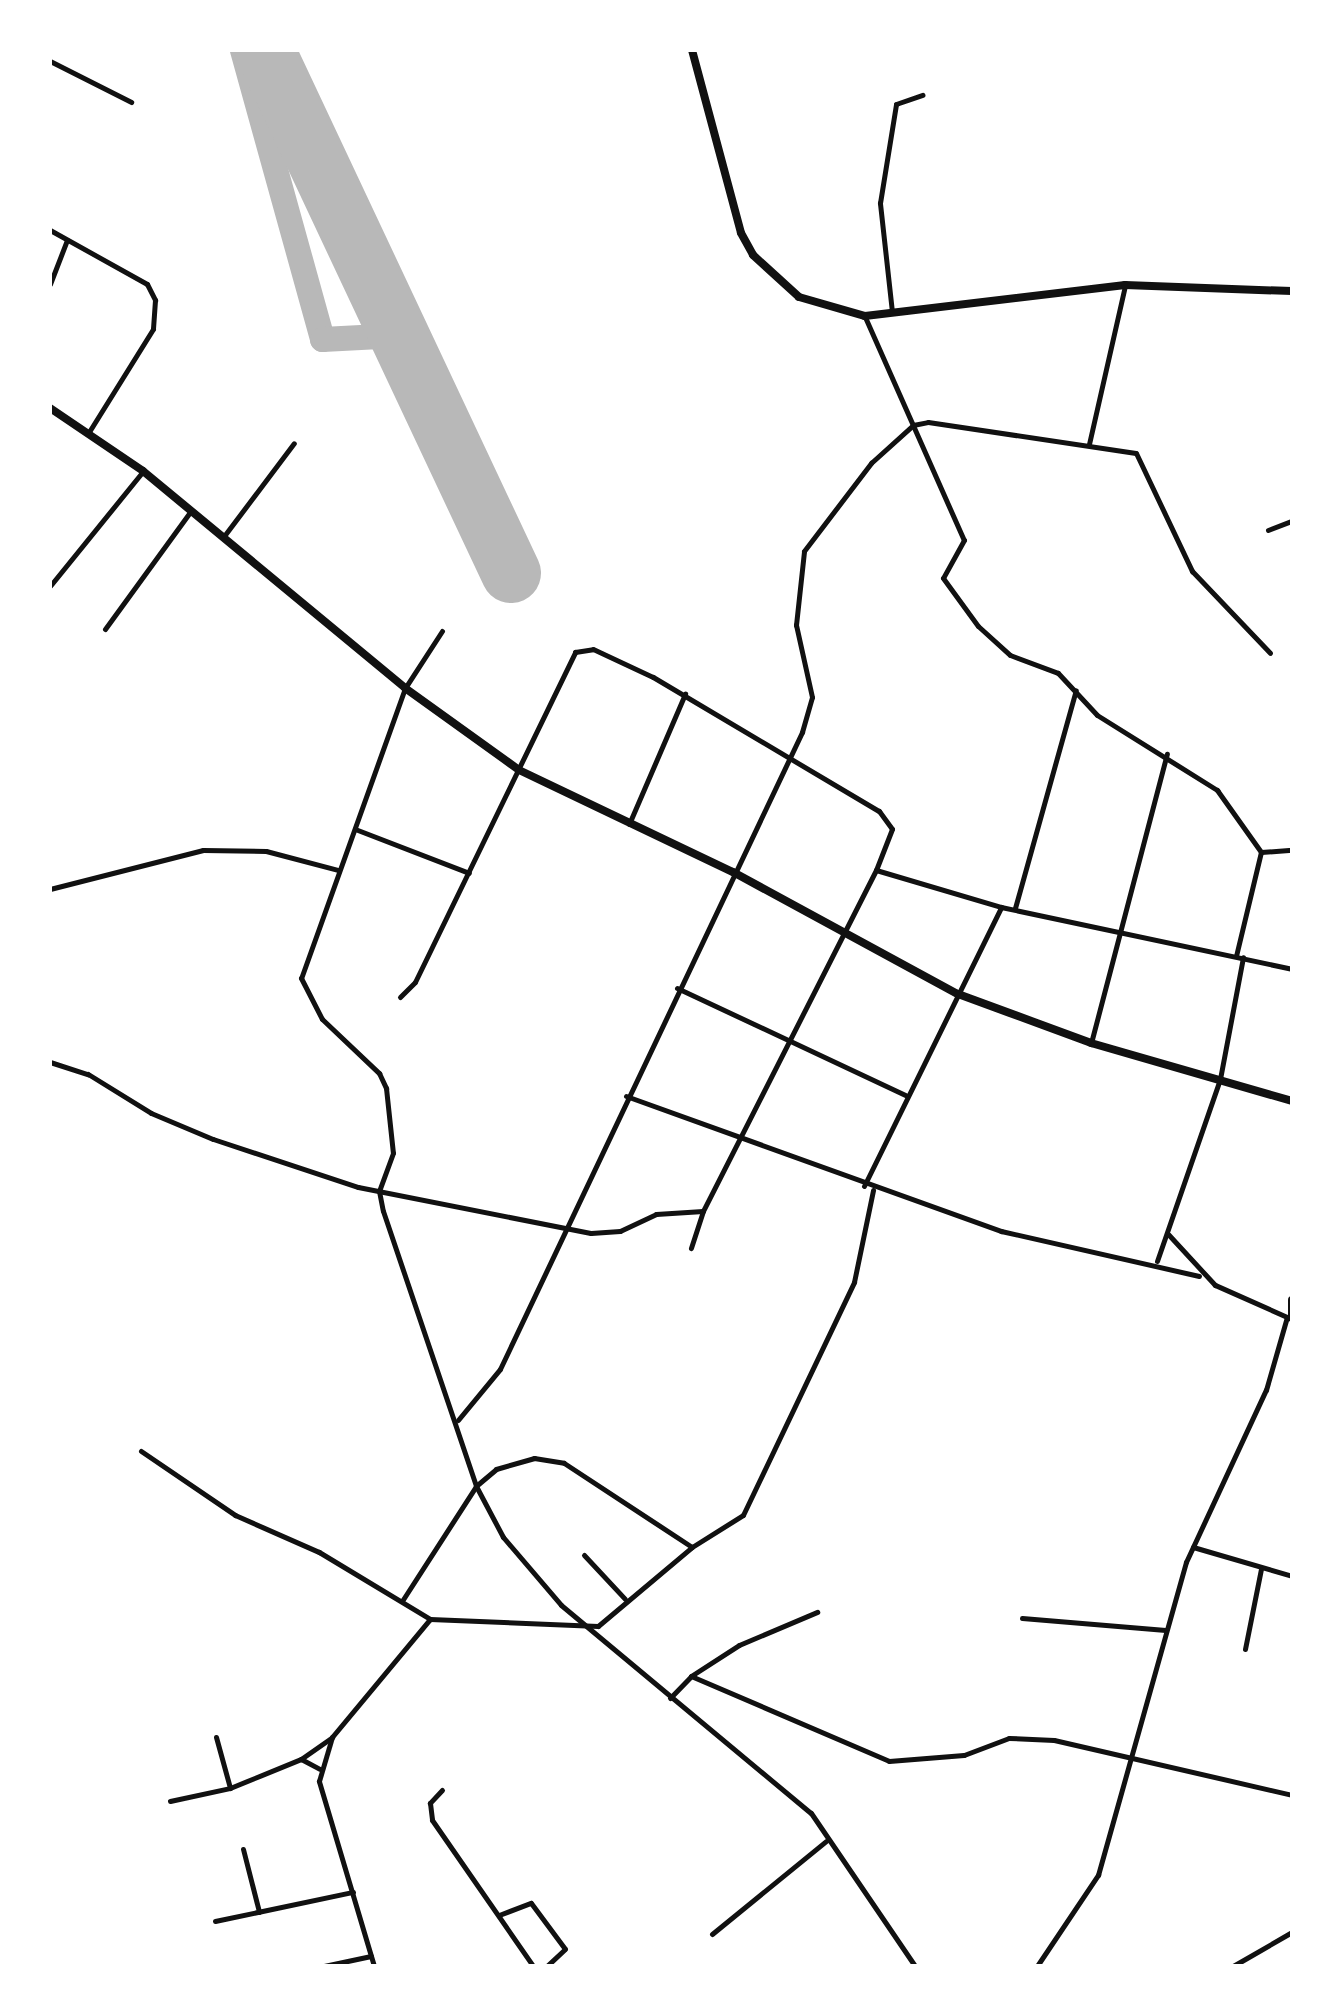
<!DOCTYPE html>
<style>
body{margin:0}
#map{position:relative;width:1342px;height:2016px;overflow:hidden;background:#fff;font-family:"DM Sans",sans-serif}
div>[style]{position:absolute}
.taxiway>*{height:25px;margin:-12.5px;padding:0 12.5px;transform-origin:12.5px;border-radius:12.5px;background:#b8b8b8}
.runway>*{height:60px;margin:-30px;padding:0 30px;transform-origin:30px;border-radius:30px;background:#b8b8b8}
.minor>*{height:5px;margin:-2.5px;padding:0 2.5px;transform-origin:2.5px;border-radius:2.5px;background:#111}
.secondary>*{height:8px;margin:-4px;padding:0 4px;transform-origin:4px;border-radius:4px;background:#111}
span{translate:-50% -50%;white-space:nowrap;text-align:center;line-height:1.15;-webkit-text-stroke:9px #fff;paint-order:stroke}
.frame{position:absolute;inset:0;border:52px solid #fff;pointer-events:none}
</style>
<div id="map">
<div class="taxiway">
<div style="left:242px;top:50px;width:300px;rotate:74.5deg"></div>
<div style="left:322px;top:339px;width:77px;rotate:-3deg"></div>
</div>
<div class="runway">
<div style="left:265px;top:50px;width:578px;rotate:64.81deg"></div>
</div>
<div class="minor">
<div style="left:50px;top:61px;width:91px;rotate:26.8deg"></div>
<div style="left:50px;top:230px;width:111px;rotate:29.1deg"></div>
<div style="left:147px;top:284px;width:18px;rotate:63deg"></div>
<div style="left:155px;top:300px;width:29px;rotate:94deg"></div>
<div style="left:153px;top:329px;width:121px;rotate:121.9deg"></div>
<div style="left:50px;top:284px;width:47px;rotate:-68.9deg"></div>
<div style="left:892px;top:312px;width:110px;rotate:-96.3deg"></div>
<div style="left:880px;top:203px;width:100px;rotate:-80.8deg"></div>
<div style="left:896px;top:104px;width:28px;rotate:-19deg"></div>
<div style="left:865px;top:317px;width:244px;rotate:66.1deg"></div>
<div style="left:964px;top:540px;width:43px;rotate:118.9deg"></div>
<div style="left:943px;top:578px;width:59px;rotate:53.9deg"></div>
<div style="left:978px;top:626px;width:43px;rotate:42.2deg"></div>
<div style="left:1010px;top:655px;width:51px;rotate:20.6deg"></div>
<div style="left:1058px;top:673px;width:57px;rotate:47.1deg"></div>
<div style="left:1097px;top:715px;width:142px;rotate:32deg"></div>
<div style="left:1217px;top:790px;width:76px;rotate:54.6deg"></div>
<div style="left:1261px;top:852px;width:31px;rotate:-4deg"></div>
<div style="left:1089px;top:444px;width:162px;rotate:-77.2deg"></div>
<div style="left:1268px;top:530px;width:26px;rotate:-21deg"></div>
<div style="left:224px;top:536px;width:116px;rotate:-53deg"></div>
<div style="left:50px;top:586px;width:148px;rotate:-51deg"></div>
<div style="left:105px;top:629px;width:145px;rotate:-54deg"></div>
<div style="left:442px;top:631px;width:68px;rotate:123deg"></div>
<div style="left:405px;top:688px;width:308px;rotate:109.7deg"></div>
<div style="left:301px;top:978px;width:46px;rotate:62.9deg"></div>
<div style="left:322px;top:1019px;width:79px;rotate:43.5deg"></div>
<div style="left:379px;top:1073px;width:17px;rotate:65deg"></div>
<div style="left:386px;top:1088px;width:65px;rotate:83.9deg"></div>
<div style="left:393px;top:1153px;width:40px;rotate:110.2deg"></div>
<div style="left:379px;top:1191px;width:20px;rotate:79deg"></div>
<div style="left:383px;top:1211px;width:290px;rotate:71.3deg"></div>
<div style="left:476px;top:1486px;width:58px;rotate:62.1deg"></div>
<div style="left:503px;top:1537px;width:89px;rotate:49.5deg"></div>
<div style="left:561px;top:1605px;width:325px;rotate:39.8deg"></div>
<div style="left:811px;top:1813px;width:185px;rotate:55.8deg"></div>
<div style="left:629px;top:824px;width:142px;rotate:-66.7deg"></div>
<div style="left:355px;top:829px;width:122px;rotate:21.1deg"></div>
<div style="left:876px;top:870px;width:130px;rotate:16.5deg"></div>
<div style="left:1001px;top:907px;width:298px;rotate:12deg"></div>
<div style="left:50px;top:889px;width:158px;rotate:-14.3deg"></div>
<div style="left:203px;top:850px;width:63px;rotate:0.9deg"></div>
<div style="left:266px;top:851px;width:74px;rotate:14.8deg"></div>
<div style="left:1015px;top:908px;width:226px;rotate:-74.4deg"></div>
<div style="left:1236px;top:956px;width:107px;rotate:-76.5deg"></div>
<div style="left:677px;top:988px;width:252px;rotate:25.1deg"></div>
<div style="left:400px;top:997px;width:21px;rotate:-45deg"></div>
<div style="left:415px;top:982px;width:367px;rotate:-64.1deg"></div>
<div style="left:575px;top:652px;width:18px;rotate:-9deg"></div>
<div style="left:593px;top:649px;width:66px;rotate:25deg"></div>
<div style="left:653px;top:677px;width:263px;rotate:30.7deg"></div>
<div style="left:879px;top:811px;width:22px;rotate:54deg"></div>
<div style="left:892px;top:829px;width:44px;rotate:111.3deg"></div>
<div style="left:876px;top:870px;width:382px;rotate:116.9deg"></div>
<div style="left:703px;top:1211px;width:39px;rotate:108deg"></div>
<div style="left:1091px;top:1043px;width:299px;rotate:-75.3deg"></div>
<div style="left:50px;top:1062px;width:40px;rotate:18deg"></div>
<div style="left:88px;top:1074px;width:74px;rotate:31.8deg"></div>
<div style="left:151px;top:1113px;width:67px;rotate:22.8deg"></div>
<div style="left:213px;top:1139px;width:153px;rotate:18.3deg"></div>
<div style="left:358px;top:1187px;width:237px;rotate:11.2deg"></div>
<div style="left:591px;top:1233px;width:29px;rotate:-4deg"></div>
<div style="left:620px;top:1231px;width:40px;rotate:-25deg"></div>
<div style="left:656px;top:1214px;width:47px;rotate:-3.7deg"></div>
<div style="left:626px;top:1096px;width:399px;rotate:19.8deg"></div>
<div style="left:1001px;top:1231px;width:203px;rotate:12.8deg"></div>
<div style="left:864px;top:1186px;width:311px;rotate:-63.8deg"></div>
<div style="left:1157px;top:1261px;width:193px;rotate:-70.9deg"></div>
<div style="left:1220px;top:1079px;width:124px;rotate:-79.3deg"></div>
<div style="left:458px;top:1420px;width:66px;rotate:-50.5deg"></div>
<div style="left:500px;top:1369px;width:705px;rotate:-64.63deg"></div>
<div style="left:802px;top:732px;width:36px;rotate:-74deg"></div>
<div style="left:812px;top:697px;width:74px;rotate:-102.5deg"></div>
<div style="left:796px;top:625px;width:74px;rotate:-83.8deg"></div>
<div style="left:804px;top:551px;width:111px;rotate:-52.7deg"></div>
<div style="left:871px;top:463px;width:57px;rotate:-42.1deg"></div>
<div style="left:913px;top:425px;width:15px;rotate:-11deg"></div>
<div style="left:928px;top:422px;width:210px;rotate:8.5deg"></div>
<div style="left:1136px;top:453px;width:131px;rotate:64.6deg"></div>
<div style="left:1192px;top:571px;width:113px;rotate:46.4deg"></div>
<div style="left:141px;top:1451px;width:114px;rotate:34.2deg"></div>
<div style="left:235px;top:1515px;width:92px;rotate:23.8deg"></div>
<div style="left:319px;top:1552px;width:130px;rotate:31.1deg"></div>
<div style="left:1193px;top:1547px;width:103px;rotate:16.3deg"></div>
<div style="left:584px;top:1555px;width:60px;rotate:47deg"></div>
<div style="left:402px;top:1601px;width:137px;rotate:-57.2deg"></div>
<div style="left:476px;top:1486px;width:26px;rotate:-40deg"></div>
<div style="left:496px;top:1469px;width:40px;rotate:-16deg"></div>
<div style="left:534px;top:1458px;width:30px;rotate:9deg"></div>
<div style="left:564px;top:1463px;width:153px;rotate:33.3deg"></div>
<div style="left:1022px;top:1618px;width:144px;rotate:4.8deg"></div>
<div style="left:1245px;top:1649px;width:82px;rotate:-78.7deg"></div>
<div style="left:691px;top:1676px;width:57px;rotate:-32.9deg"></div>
<div style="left:739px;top:1645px;width:85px;rotate:-22.9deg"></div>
<div style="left:670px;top:1698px;width:30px;rotate:-46deg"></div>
<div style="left:691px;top:1676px;width:215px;rotate:23.2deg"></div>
<div style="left:889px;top:1761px;width:75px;rotate:-4.6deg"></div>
<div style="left:964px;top:1755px;width:48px;rotate:-20.7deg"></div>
<div style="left:1009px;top:1738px;width:45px;rotate:2.5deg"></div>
<div style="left:1054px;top:1740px;width:244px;rotate:13deg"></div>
<div style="left:216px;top:1737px;width:53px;rotate:74.6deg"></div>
<div style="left:301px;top:1759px;width:21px;rotate:28deg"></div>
<div style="left:442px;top:1790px;width:18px;rotate:133deg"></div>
<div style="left:430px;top:1803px;width:17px;rotate:83deg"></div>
<div style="left:432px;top:1820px;width:178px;rotate:55.3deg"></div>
<div style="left:170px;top:1801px;width:61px;rotate:-12.2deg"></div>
<div style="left:230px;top:1788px;width:77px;rotate:-22.2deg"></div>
<div style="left:301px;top:1759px;width:38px;rotate:-35deg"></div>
<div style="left:243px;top:1849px;width:65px;rotate:75.7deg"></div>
<div style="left:499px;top:1915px;width:34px;rotate:-21deg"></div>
<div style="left:531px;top:1903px;width:57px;rotate:53.5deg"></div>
<div style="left:565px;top:1949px;width:25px;rotate:137deg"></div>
<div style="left:215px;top:1921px;width:141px;rotate:-11.9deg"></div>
<div style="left:712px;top:1934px;width:147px;rotate:-39.2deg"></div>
<div style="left:324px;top:1966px;width:48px;rotate:-12deg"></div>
<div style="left:374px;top:1966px;width:193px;rotate:-106.6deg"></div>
<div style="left:319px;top:1781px;width:46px;rotate:-73.5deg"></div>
<div style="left:332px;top:1737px;width:153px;rotate:-50.3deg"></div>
<div style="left:430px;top:1619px;width:168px;rotate:2.4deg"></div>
<div style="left:598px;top:1626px;width:123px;rotate:-40deg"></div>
<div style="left:692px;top:1547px;width:60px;rotate:-32.1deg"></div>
<div style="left:743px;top:1515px;width:258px;rotate:-64.5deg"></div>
<div style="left:854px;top:1282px;width:94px;rotate:-78.3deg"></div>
<div style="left:1037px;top:1966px;width:110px;rotate:-56.2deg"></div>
<div style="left:1098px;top:1875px;width:325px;rotate:-74.3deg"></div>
<div style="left:1186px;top:1562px;width:190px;rotate:-65.1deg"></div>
<div style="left:1266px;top:1390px;width:76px;rotate:-74deg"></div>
<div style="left:1287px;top:1317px;width:79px;rotate:-156deg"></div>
<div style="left:1215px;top:1285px;width:69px;rotate:-132.7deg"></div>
<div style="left:1233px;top:1966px;width:68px;rotate:-30deg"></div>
</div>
<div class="secondary">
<div style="left:692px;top:50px;width:189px;rotate:75deg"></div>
<div style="left:741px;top:233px;width:25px;rotate:61deg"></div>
<div style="left:753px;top:255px;width:62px;rotate:42.4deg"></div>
<div style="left:799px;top:297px;width:69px;rotate:16.1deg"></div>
<div style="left:865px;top:316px;width:262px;rotate:-6.8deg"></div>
<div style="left:1125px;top:285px;width:167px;rotate:2.1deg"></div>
<div style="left:50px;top:408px;width:112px;rotate:34.1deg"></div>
<div style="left:143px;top:471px;width:340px;rotate:39.6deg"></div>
<div style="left:405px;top:688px;width:140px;rotate:35.7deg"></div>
<div style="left:519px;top:770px;width:237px;rotate:25.5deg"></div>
<div style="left:733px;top:872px;width:256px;rotate:28.5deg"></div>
<div style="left:958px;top:994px;width:142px;rotate:20.2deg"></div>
<div style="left:1091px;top:1043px;width:209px;rotate:16.1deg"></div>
<div style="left:1292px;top:1300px;width:18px;rotate:90deg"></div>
</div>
<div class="frame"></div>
</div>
